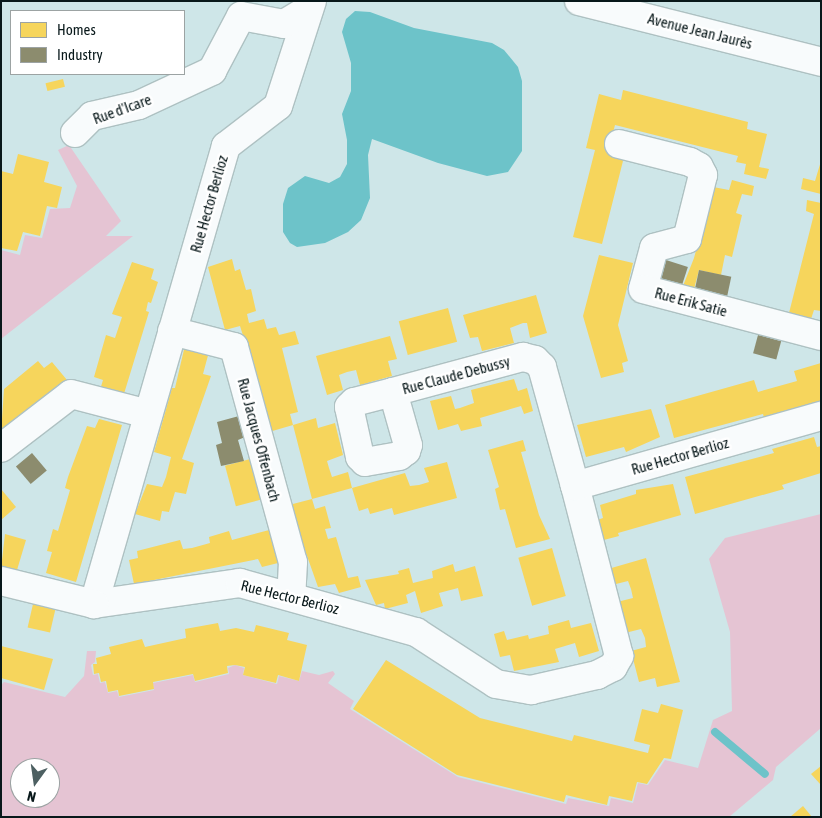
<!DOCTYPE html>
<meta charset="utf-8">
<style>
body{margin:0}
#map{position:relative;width:822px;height:818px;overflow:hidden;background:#cee6e8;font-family:"Asap Condensed",sans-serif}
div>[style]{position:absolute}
.green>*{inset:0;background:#e5c4d3}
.water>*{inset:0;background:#6dc3c9}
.homes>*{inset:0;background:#f6d55c;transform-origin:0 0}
.industry>*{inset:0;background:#8c8c6e;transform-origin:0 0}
.stream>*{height:8px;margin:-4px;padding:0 4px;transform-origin:4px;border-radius:4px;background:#6dc3c9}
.roads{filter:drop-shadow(1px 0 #aec1c2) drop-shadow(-1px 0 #aec1c2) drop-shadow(0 1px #aec1c2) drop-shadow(0 -1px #aec1c2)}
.minor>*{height:28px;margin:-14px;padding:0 14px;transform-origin:14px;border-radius:14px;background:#f8fbfc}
span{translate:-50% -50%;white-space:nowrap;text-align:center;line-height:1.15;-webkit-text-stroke:5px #fff;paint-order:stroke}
.street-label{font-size:15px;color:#08181a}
.frame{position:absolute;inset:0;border:2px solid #08181a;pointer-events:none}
.legend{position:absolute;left:10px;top:10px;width:175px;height:65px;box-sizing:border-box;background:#fff;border:1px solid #9ca3a3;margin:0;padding:6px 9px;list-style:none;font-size:15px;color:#08181a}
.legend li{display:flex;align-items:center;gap:10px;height:25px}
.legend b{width:25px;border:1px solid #9ca3a3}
.north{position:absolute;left:10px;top:758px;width:50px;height:50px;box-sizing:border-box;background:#fff;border:1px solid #9ca3a3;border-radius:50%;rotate:194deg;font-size:14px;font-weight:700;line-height:20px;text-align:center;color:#08181a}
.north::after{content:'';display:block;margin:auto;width:18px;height:22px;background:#4d6062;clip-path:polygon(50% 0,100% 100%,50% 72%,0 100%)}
</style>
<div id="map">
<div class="green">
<div style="clip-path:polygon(69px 145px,121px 221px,106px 236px,133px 236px,1px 339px,1px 250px,20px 255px,25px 235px,42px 238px,50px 209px,70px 208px,77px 186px,58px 150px)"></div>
<div style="clip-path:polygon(evenodd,821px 514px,821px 728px,776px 767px,773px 780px,729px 817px,1px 817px,1px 685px,4px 682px,65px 697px,84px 676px,87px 651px,96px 651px,95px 662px,91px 665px,93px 675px,98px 674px,100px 683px,105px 682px,108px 693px,117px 691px,119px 697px,154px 690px,153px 683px,193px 675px,195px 682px,229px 674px,228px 668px,235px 665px,244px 668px,243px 675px,277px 684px,279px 676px,299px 681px,302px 671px,319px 675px,333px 671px,335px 674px,328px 683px,354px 701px,350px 709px,458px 777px,566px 804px,568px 798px,609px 806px,611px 798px,633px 803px,638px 783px,648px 785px,665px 760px,698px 768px,713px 720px,732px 711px,730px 632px,709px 559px,725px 538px,821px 514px,20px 768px,50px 768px,50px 798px,20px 798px,20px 768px)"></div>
</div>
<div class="water">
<div style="clip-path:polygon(355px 11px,370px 12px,414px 28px,492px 43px,504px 50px,518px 67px,522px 81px,522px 151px,508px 172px,487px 176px,438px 163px,372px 139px,368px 155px,370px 198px,361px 220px,348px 232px,325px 243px,297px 247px,290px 243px,283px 232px,283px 204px,288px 188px,305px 176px,329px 183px,340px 177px,347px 164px,347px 140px,342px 114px,351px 91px,351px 63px,342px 32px,346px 19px)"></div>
</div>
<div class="homes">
<div style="left:63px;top:79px;width:8px;height:18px;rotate:76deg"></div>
<div style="clip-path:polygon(623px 90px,748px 122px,747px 129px,767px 134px,759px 167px,769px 169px,766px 179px,744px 174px,746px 164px,736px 162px,738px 156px,615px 125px,608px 152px,624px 157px,602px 244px,573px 237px,595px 150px,586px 148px,599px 94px,621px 100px)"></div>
<div style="clip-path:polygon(18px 154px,49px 162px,44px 182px,62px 187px,57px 208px,47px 206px,40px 236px,23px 232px,17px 251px,1px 248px,1px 171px,13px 174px)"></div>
<div style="clip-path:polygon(821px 161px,821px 194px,801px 189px,803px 178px,815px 181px)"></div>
<div style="clip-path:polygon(732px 180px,754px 186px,752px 196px,742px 194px,736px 213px,742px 215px,732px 257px,725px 255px,721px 275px,699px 270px,694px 289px,683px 286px,694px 258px,713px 187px,729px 190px)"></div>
<div style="clip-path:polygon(807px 200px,821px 203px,821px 311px,814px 310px,811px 319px,789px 313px,814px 214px,806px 211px)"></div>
<div style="clip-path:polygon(599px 255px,633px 263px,618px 325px,628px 361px,622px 363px,624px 372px,601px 378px,583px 316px)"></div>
<div style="clip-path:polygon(232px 259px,235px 271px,240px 269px,246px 290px,251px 289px,256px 311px,247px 314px,249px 323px,264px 319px,267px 329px,276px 327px,279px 335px,295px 331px,299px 344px,282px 348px,298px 412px,290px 414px,293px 425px,269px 432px,263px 408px,266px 408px,240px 326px,225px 330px,208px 267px)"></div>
<div style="clip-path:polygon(132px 262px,154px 269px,151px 279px,158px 282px,151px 303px,148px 302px,146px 311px,149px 312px,123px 397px,100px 390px,103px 380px,94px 377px,106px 335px,115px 338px,122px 317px,112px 314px)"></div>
<div style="clip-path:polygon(536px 295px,547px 333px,530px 338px,527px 323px,523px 323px,510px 328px,514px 343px,482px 351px,478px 337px,470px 338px,463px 315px)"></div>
<div style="left:448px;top:308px;width:35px;height:51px;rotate:75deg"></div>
<div style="clip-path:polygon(390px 336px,397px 359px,388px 361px,392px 376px,360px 385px,356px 370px,347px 372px,339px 375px,343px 390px,327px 395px,316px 356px)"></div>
<div style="clip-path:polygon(186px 341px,210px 348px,203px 374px,211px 376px,182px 459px,194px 463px,186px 494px,175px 492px,169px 512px,162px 511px,160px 521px,135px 514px,147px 484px,162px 487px,166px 477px,171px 457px,154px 452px,172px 388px,175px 388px)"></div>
<div style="clip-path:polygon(38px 361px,44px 368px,52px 362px,67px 380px,31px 407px,1px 434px,4px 389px)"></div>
<div style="clip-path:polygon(821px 363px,821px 405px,765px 421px,763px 414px,674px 438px,665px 405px,754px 380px,758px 392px,797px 381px,794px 371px)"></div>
<div style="clip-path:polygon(514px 379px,518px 391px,527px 388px,533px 411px,524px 414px,521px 406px,480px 418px,482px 426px,461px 431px,458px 424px,438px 430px,430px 401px,451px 396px,455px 409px,460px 408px,474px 403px,471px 390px)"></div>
<div style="clip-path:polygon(651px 409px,660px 437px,626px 452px,624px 447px,586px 457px,577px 425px)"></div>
<div style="clip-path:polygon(316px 418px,318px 428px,335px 423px,343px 455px,327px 461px,329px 468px,332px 477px,348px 472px,352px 488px,312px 499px,293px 425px)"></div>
<div style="clip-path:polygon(99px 419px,122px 425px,76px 582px,46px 573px,52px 552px,47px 551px,53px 529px,58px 531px,70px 490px,65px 488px,68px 477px,87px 426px,95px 428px)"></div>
<div style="clip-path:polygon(814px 437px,817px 447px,821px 446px,821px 473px,782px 485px,784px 489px,695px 514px,685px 477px,774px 453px,772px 449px)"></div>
<div style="clip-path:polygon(523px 440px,526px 451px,521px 452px,539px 515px,550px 539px,516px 548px,505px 509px,500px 510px,495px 489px,499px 487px,488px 450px)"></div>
<div style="left:254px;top:458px;width:42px;height:30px;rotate:75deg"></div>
<div style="clip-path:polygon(447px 462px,457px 498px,394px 515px,392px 508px,370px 514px,368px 508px,359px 511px,352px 488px,405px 473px,410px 486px,419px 485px,429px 482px,424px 468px)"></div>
<div style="clip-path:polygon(673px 484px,681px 515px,618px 533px,619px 536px,600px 541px,594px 521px,603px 518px,600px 505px,636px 494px,636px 490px)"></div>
<div style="clip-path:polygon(1px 489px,16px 507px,1px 520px)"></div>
<div style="clip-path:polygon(312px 499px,315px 509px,325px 506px,331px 528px,325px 529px,328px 539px,336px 537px,348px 578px,358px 576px,361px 587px,339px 593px,335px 584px,318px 587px,289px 505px)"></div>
<div style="clip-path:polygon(273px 529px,282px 562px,262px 567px,258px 559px,134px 584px,129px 560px,138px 558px,137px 551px,180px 540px,183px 549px,192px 548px,210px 543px,209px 537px,229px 531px,232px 540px)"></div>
<div style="clip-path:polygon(5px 534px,26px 540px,17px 570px,1px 569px)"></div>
<div style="left:552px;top:548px;width:50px;height:35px;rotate:74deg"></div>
<div style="clip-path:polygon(646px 558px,680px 682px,657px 687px,655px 678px,639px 682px,631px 651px,646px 647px,645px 638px,641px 629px,625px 633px,617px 602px,633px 598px,631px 589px,628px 581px,612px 585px,608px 569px)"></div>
<div style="clip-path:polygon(453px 564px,455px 572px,475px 566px,483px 596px,461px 601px,458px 588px,439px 593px,443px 606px,421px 613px,415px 591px,406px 595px,408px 603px,385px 609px,384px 603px,376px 605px,365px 580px,399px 574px,398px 571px,409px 568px,413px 583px,433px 578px,432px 571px)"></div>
<div style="left:33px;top:604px;width:23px;height:24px;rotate:13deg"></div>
<div style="clip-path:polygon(569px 620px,571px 628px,591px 623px,599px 651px,579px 657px,575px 643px,555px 649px,559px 662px,514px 671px,510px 655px,500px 657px,494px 634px,504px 631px,507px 640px,528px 635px,529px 639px,549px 634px,548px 626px)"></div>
<div style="clip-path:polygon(218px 623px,220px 631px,236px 628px,254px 632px,256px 625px,289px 633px,287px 640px,307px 645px,299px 681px,278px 675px,276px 683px,243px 675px,245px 667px,235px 665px,227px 666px,228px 673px,195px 681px,193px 674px,153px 682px,154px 689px,119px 696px,118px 690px,108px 692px,106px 681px,101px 682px,99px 673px,94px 674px,93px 664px,97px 664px,96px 658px,111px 654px,109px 647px,142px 639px,145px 647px,186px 638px,185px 629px)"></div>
<div style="clip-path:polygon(1px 646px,53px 659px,44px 690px,1px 678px)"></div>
<div style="clip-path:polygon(386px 660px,480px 718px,572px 741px,574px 735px,648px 753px,650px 745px,634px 741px,642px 709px,658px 713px,661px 704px,683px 710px,671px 759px,664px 758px,647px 784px,637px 782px,632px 801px,609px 796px,607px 805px,566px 795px,564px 802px,457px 775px,353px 709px)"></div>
<div style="clip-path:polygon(821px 766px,821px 785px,811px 774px)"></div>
<div style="clip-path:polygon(803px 806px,812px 817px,790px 817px)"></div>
</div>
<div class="industry">
<div style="left:666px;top:260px;width:23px;height:21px;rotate:18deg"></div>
<div style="left:699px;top:270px;width:33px;height:20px;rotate:12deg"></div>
<div style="left:758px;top:335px;width:24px;height:19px;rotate:15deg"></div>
<div style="clip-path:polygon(239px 416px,245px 437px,238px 440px,244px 461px,221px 466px,216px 445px,222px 443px,217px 422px)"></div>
<div style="left:32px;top:453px;width:23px;height:21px;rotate:50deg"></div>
</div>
<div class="stream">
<div style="left:715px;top:732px;width:65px;rotate:40deg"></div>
</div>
<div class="roads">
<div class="minor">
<div style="left:312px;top:1px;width:110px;rotate:107.9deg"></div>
<div style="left:278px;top:106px;width:66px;rotate:142.4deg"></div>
<div style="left:226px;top:146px;width:477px;rotate:106.1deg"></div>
<div style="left:94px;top:604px;width:148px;rotate:-8.2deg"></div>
<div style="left:240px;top:583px;width:183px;rotate:15.6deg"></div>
<div style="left:416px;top:632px;width:95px;rotate:33deg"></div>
<div style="left:496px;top:684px;width:36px;rotate:10deg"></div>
<div style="left:531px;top:690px;width:68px;rotate:-12.8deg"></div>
<div style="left:597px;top:675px;width:18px;rotate:-27deg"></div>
<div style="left:613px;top:667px;width:13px;rotate:-61deg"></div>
<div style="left:619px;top:656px;width:176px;rotate:-104.5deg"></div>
<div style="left:575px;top:486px;width:256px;rotate:-15.9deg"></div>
<div style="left:579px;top:1px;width:250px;rotate:14.1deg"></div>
<div style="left:75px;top:133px;width:24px;rotate:-45deg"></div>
<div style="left:92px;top:116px;width:48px;rotate:-13.2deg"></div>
<div style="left:139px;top:105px;width:81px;rotate:-25deg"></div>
<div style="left:212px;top:71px;width:62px;rotate:-62.2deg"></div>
<div style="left:241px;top:16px;width:44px;rotate:10.5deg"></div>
<div style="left:284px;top:24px;width:29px;rotate:-31deg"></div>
<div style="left:619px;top:144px;width:73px;rotate:14.2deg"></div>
<div style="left:690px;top:162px;width:10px;rotate:29deg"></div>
<div style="left:699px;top:167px;width:9px;rotate:63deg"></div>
<div style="left:703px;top:175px;width:66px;rotate:104deg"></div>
<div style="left:687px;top:239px;width:34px;rotate:165deg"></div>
<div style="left:654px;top:248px;width:42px;rotate:105deg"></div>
<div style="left:643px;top:289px;width:184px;rotate:14.8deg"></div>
<div style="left:172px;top:331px;width:64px;rotate:14.5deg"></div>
<div style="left:234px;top:347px;width:223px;rotate:74.7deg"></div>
<div style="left:293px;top:562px;width:34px;rotate:93deg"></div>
<div style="left:393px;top:392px;width:40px;rotate:165.6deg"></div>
<div style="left:354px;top:402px;width:7px;rotate:135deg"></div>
<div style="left:349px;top:407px;width:51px;rotate:77.6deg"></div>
<div style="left:360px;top:457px;width:7px;rotate:45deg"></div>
<div style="left:365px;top:462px;width:35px;rotate:-10deg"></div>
<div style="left:399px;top:456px;width:9px;rotate:-36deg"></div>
<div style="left:406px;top:451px;width:6px;rotate:-72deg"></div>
<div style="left:408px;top:445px;width:55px;rotate:-105.8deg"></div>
<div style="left:393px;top:392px;width:135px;rotate:-15.1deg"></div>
<div style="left:523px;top:357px;width:12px;rotate:14deg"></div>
<div style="left:535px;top:360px;width:10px;rotate:45deg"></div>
<div style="left:542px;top:367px;width:123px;rotate:74.5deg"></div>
<div style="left:1px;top:448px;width:88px;rotate:-37.6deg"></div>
<div style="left:71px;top:394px;width:80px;rotate:14.6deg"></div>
<div style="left:1px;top:581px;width:96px;rotate:13.9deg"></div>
</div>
</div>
<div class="street-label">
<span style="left:700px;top:31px;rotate:14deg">Avenue Jean Jaurès</span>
<span style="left:122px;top:109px;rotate:-20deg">Rue d'Icare</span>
<span style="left:209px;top:204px;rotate:-74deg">Rue Hector Berlioz</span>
<span style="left:691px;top:302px;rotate:15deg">Rue Erik Satie</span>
<span style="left:456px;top:375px;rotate:-15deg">Rue Claude Debussy</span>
<span style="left:259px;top:440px;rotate:75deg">Rue Jacques Offenbach</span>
<span style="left:680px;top:456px;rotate:-16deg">Rue Hector Berlioz</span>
<span style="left:290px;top:597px;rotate:14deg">Rue Hector Berlioz</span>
</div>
<div class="frame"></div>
<ul class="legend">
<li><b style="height:14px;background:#f6d55c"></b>Homes</li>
<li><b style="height:14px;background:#8c8c6e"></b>Industry</li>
</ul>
<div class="north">N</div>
</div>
